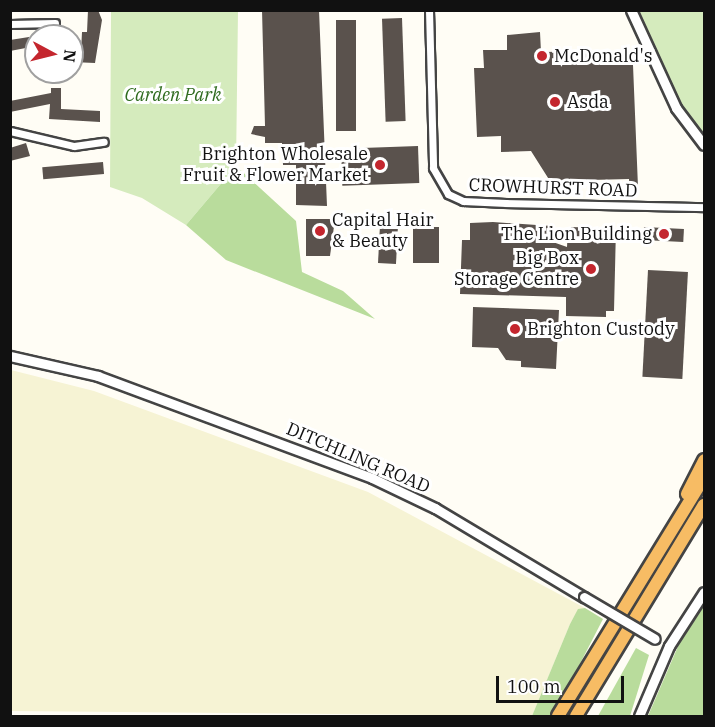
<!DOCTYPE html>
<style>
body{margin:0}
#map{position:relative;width:715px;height:727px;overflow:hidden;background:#fffdf5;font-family:"IBM Plex Serif",serif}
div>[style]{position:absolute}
.farmland>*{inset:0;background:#f6f3d4}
.green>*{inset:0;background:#d5ebbd}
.forest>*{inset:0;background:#b9dc9c}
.building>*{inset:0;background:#5a524d;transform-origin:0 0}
.roads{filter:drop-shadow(2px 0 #444) drop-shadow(-2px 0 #444) drop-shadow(0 2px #444) drop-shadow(0 -2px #444)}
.minor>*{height:7px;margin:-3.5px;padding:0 3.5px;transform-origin:3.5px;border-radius:3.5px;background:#fff}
.tertiary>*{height:9px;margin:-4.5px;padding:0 4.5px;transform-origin:4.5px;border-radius:4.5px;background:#fff}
.trunk>*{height:12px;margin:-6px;padding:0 6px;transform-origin:6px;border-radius:6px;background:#f7bc64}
.bridges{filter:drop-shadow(2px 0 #444) drop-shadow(-2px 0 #444) drop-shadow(0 2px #444) drop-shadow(0 -2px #444)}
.tertiary-bridge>*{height:9px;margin:-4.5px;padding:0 4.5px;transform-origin:4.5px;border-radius:4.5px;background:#fff}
.dots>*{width:16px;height:16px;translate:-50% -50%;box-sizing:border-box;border:3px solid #fff;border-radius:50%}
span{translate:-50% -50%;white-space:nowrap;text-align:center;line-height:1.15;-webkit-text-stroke:6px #fff;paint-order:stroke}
.poi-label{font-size:18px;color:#111}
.left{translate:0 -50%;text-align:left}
.right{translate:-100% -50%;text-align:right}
.park-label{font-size:18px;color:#2f6b1f;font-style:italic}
.street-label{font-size:18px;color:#111}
.frame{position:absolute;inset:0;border:12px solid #111;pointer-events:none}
.north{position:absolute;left:24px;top:24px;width:60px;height:60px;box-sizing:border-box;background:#fff;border:2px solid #a0a0a0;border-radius:50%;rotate:97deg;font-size:16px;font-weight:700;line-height:24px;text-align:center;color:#111}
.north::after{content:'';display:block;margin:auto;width:21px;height:27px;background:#c4262e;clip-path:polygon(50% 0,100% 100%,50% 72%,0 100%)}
.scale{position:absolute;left:496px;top:676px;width:128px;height:27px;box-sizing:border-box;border:3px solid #111;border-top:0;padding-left:8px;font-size:18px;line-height:21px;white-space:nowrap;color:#111;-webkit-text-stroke:4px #fff;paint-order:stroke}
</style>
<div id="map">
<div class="farmland">
<div style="clip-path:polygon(11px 370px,94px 391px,368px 492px,585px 608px,578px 610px,570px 624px,532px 716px,11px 711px)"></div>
</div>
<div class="green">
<div style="clip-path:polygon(111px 11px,238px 11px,236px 166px,186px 225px,142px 198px,110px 187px)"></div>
<div style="clip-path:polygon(635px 11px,704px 11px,704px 133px,674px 101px)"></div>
</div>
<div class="forest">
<div style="clip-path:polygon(236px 166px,296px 221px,302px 272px,343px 291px,375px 319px,226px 260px,186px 225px)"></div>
<div style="clip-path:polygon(704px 606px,704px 716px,648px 716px,679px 644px)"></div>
<div style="clip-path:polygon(585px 608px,603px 619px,553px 716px,532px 716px,570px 624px,578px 609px)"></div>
<div style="clip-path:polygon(636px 648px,649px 655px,630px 716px,598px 716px)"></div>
</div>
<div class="building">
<div style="clip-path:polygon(88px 10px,98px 10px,102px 20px,95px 63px,72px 62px,72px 52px,81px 52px,82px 32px,87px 32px)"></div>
<div style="clip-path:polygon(262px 10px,319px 10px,327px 206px,296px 205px,296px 165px,283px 165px,282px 143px,265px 143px,265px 137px,251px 134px,254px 126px,265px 126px)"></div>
<div style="left:402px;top:18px;width:103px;height:20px;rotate:88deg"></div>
<div style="left:336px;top:20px;width:20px;height:111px"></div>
<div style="clip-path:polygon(540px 32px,541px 52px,615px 51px,615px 65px,633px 65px,638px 187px,629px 187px,629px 179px,550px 181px,531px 151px,501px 152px,501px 136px,477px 137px,474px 68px,484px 68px,483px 50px,507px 50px,507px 35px)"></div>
<div style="clip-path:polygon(29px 37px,31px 47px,10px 51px,10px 40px)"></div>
<div style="clip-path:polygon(51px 88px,61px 88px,61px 109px,100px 111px,100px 122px,49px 119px,50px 104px,10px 112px,10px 101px,51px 93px)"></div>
<div style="clip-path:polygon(26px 143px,30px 156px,10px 161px,10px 148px)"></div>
<div style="left:418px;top:146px;width:37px;height:77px;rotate:88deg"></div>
<div style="left:103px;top:162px;width:12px;height:61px;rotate:85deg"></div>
<div style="clip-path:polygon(306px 219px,335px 219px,330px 256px,306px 256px)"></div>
<div style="clip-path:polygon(493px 222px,551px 226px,550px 241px,567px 247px,568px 227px,616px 228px,614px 311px,606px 311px,606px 317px,566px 316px,566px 297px,460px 294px,462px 240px,470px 240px,470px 223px)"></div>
<div style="left:380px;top:225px;width:18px;height:38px;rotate:3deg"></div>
<div style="left:413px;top:227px;width:26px;height:36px"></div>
<div style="left:644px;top:227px;width:40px;height:13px;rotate:3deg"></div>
<div style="left:648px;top:270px;width:40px;height:107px;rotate:3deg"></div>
<div style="clip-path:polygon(473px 307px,559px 310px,556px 369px,521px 367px,521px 361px,506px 360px,498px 348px,472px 347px)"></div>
</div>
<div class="roads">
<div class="minor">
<div style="left:429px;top:10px;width:158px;rotate:88.5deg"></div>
<div style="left:433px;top:168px;width:30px;rotate:60deg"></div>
<div style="left:448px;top:194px;width:17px;rotate:25deg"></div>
<div style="left:463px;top:201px;width:43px;rotate:2.7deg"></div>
<div style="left:506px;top:203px;width:198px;rotate:1.2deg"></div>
<div style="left:10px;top:24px;width:45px;rotate:-1.3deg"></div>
<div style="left:10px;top:131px;width:66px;rotate:13.2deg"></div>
<div style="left:74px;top:146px;width:30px;rotate:-8deg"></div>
</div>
<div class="tertiary">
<div style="left:631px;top:10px;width:108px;rotate:65.3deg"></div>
<div style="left:676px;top:108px;width:46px;rotate:52.9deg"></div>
<div style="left:10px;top:356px;width:90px;rotate:12.8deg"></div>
<div style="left:98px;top:376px;width:292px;rotate:20.4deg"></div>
<div style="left:372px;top:478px;width:70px;rotate:25.5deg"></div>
<div style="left:435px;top:508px;width:174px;rotate:30.9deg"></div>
<div style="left:639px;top:716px;width:76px;rotate:-66.8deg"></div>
<div style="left:669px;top:646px;width:64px;rotate:-57.1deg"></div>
</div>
<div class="trunk">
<div style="left:687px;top:494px;width:38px;rotate:-63deg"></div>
<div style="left:558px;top:716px;width:279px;rotate:-58.5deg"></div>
<div style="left:576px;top:716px;width:247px;rotate:-58.8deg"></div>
</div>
</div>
<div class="bridges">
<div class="tertiary-bridge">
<div style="left:584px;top:597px;width:82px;rotate:30.6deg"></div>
</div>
</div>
<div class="dots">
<div style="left:542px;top:56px;background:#c4262e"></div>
<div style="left:555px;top:102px;background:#c4262e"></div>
<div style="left:380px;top:165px;background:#c4262e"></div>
<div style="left:320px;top:231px;background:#c4262e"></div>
<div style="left:664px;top:234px;background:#c4262e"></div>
<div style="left:591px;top:269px;background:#c4262e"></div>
<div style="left:515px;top:329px;background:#c4262e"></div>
</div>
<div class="poi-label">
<span class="left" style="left:554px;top:56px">McDonald's</span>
<span class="left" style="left:567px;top:102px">Asda</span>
<span class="right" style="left:368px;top:165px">Brighton Wholesale<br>Fruit &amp; Flower Market</span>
<span class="left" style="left:332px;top:231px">Capital Hair<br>&amp; Beauty</span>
<span class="right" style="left:652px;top:234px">The Lion Building</span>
<span class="right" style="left:579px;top:269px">Big Box<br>Storage Centre</span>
<span class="left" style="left:527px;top:329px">Brighton Custody</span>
</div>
<div class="park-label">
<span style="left:173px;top:95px">Carden Park</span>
</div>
<div class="street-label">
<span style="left:553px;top:188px;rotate:2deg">CROWHURST ROAD</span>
<span style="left:358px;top:458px;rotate:23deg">DITCHLING ROAD</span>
</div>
<div class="frame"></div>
<div class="north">N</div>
<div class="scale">100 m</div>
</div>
